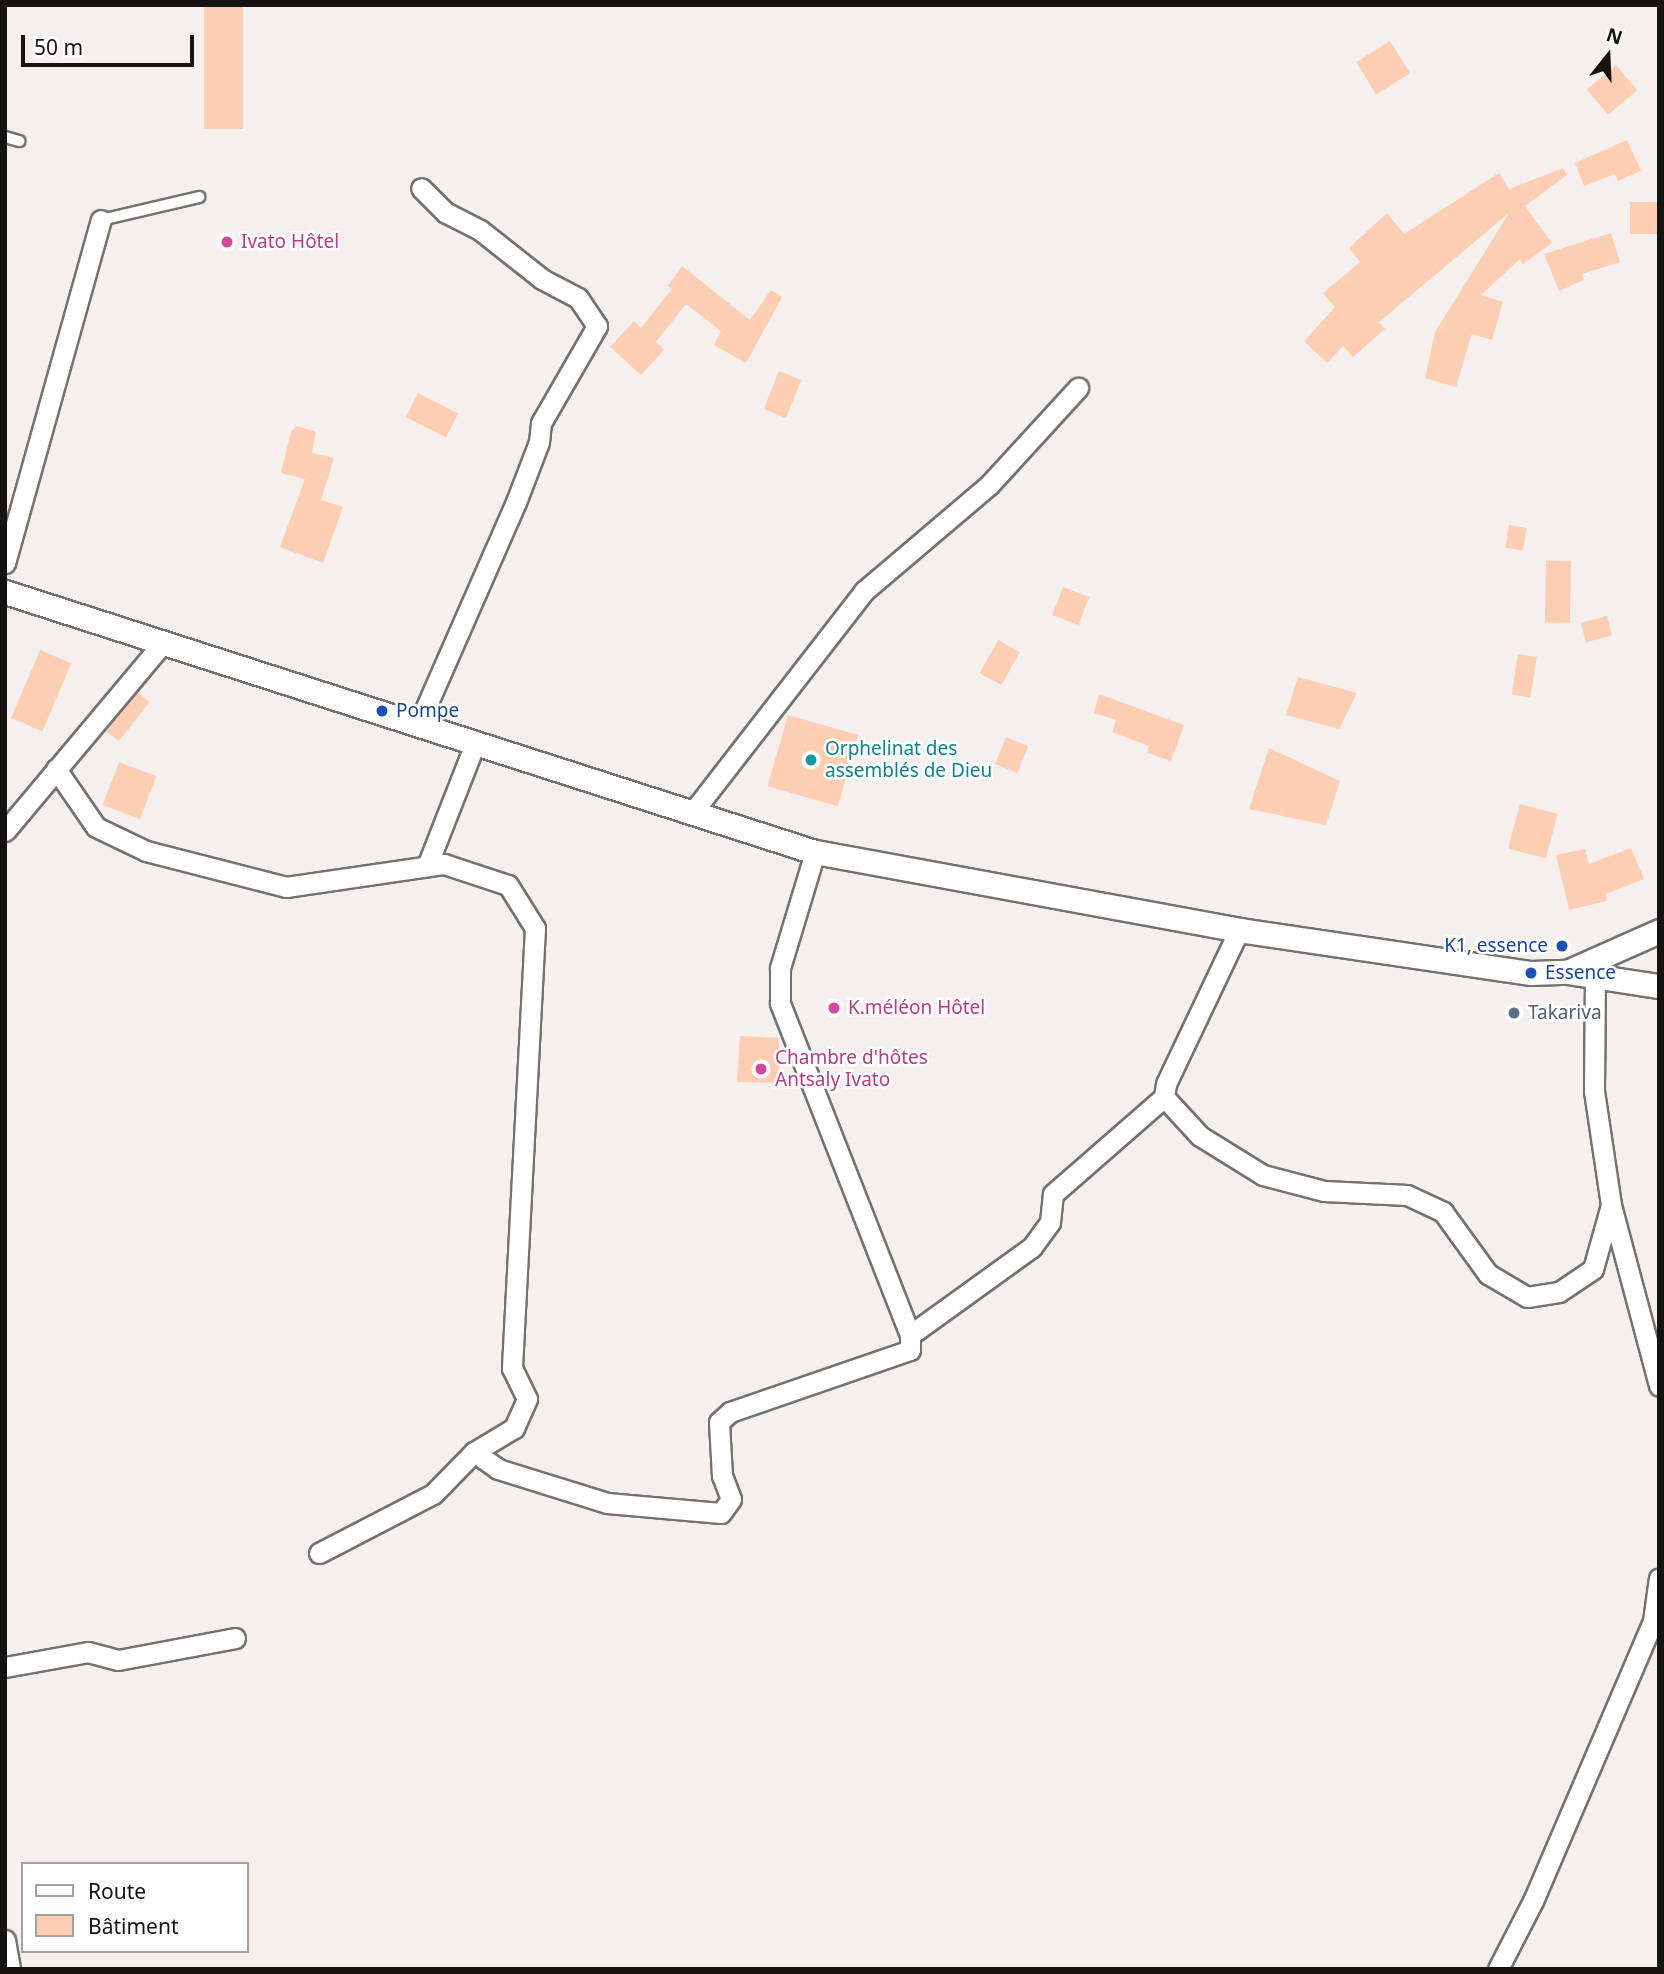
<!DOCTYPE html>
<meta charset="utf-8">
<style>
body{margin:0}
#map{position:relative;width:1664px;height:1974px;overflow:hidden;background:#f5f0ee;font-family:"Noto Sans",sans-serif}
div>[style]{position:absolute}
.building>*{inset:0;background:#fdceb3;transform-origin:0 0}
.roads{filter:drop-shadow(2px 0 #75716f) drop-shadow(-2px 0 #75716f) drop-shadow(0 2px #75716f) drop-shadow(0 -2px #75716f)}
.service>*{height:10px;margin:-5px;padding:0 5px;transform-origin:5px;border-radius:5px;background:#fff}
.minor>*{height:19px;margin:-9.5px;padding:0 9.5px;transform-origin:9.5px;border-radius:9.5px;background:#fff}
.tertiary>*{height:23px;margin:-11.5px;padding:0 11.5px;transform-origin:11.5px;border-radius:11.5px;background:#fff}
.dots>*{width:19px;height:19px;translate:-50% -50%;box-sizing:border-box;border:4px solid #fff;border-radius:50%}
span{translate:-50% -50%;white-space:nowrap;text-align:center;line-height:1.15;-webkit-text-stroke:5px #fff;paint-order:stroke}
.hotel-label{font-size:19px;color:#b23c85}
.left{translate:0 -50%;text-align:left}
.transit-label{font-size:19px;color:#164399}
.right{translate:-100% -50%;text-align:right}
.culture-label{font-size:19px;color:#0d838f}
.service-label{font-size:19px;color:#4e5e75}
.frame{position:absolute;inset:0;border:7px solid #141312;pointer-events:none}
.legend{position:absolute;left:21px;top:1862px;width:228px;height:91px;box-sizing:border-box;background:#fff;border:2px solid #a1a1a0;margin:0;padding:9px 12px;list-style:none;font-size:21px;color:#141312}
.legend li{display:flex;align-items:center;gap:14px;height:35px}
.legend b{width:35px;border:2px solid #a1a1a0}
.north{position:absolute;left:1573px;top:21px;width:70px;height:70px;-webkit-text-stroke:5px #fff;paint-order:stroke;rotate:18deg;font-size:19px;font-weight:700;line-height:28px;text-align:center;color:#141312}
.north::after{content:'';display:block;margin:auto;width:24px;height:32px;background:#141312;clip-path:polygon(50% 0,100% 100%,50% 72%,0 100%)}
.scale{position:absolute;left:21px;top:35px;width:173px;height:32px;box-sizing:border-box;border:4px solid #141312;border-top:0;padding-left:9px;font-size:21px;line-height:24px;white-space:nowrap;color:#141312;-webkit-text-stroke:5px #fff;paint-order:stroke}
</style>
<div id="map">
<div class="building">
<div style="left:204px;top:5px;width:39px;height:124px"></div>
<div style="left:1390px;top:41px;width:38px;height:40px;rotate:58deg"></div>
<div style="left:1616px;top:65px;width:33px;height:38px;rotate:50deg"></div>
<div style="clip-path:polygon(1627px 140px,1641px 171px,1618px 181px,1615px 174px,1584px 186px,1575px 163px)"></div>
<div style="clip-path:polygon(1563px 168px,1567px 175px,1525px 206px,1552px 243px,1523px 264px,1520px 259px,1481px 295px,1503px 302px,1492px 340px,1472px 334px,1456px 387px,1425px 378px,1435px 332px,1509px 213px,1379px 322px,1385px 329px,1353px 357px,1343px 346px,1327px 363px,1304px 341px,1335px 307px,1323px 293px,1360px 262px,1349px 248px,1387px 213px,1404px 234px,1499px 173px,1509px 189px)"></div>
<div style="left:1659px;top:202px;width:32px;height:29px;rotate:90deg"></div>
<div style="clip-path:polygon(1611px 233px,1620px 262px,1582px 274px,1584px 280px,1559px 291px,1544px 254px)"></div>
<div style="clip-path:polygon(682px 266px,750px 320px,771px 290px,782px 297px,746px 363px,714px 345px,721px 331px,686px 304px,656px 342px,664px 350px,641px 375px,610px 347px,634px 321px,641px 328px,672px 289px,668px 286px)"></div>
<div style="left:779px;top:371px;width:24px;height:41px;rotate:22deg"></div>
<div style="left:418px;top:393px;width:45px;height:27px;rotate:27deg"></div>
<div style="clip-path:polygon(297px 426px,316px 432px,312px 453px,334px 458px,321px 500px,343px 507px,323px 563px,280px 547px,305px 479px,281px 473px,291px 431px)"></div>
<div style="left:1509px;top:525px;width:18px;height:23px;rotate:9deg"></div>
<div style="left:1571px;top:561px;width:62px;height:25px;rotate:91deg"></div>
<div style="left:1063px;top:587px;width:28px;height:30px;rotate:21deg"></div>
<div style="left:1607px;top:616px;width:20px;height:27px;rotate:75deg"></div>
<div style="left:998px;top:640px;width:25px;height:38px;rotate:29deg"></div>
<div style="left:40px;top:650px;width:34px;height:74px;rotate:23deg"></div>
<div style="left:1518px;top:654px;width:19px;height:41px;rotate:9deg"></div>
<div style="clip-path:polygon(1298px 677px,1357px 693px,1339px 729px,1286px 715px)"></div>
<div style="left:137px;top:692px;width:16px;height:50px;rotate:38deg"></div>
<div style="clip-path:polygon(1099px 694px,1184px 725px,1171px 761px,1147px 753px,1149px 746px,1112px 732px,1116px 720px,1094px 713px)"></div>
<div style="left:788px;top:715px;width:73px;height:74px;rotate:16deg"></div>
<div style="left:1006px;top:737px;width:24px;height:29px;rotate:22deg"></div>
<div style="clip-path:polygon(1269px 748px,1340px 781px,1326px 825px,1249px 809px)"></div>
<div style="left:119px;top:762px;width:40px;height:46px;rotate:21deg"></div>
<div style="left:1520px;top:804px;width:39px;height:46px;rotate:15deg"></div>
<div style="clip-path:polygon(1631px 848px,1644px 879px,1606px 894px,1607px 901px,1569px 910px,1556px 855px,1585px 849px,1589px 864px)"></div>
<div style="clip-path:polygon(740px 1036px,778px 1038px,784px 1083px,737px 1082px)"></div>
</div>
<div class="roads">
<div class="service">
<div style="left:5px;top:137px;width:15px;rotate:16deg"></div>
<div style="left:101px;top:220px;width:101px;rotate:-13.2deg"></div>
</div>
<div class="minor">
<div style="left:5px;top:563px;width:356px;rotate:-74.4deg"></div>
<div style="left:419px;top:723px;width:241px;rotate:-66.3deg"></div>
<div style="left:516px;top:502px;width:64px;rotate:-69deg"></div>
<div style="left:539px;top:442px;width:19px;rotate:-84deg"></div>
<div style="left:541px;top:423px;width:112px;rotate:-60deg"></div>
<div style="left:597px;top:326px;width:34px;rotate:-124deg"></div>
<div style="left:578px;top:298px;width:41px;rotate:-152.2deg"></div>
<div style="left:542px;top:279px;width:79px;rotate:-141.7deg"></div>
<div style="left:480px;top:230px;width:38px;rotate:-153deg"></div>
<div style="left:446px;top:213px;width:35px;rotate:-135deg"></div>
<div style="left:56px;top:769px;width:70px;rotate:55.4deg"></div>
<div style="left:96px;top:827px;width:55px;rotate:25.6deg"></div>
<div style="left:146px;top:851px;width:145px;rotate:14.4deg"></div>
<div style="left:286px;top:887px;width:160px;rotate:-8.3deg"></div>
<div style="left:444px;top:864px;width:67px;rotate:18.2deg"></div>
<div style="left:508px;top:885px;width:51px;rotate:57.9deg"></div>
<div style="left:535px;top:928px;width:441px;rotate:93deg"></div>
<div style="left:512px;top:1368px;width:34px;rotate:64deg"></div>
<div style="left:527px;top:1399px;width:32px;rotate:114deg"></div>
<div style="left:514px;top:1428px;width:47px;rotate:149deg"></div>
<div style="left:692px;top:813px;width:281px;rotate:-52.2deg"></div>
<div style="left:864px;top:591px;width:164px;rotate:-40.3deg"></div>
<div style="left:989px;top:485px;width:132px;rotate:-47.5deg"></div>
<div style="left:5px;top:831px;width:243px;rotate:-50deg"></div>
<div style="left:427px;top:866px;width:134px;rotate:-68.6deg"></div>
<div style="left:1239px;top:930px;width:170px;rotate:115.4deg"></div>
<div style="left:1166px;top:1084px;width:13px;rotate:99deg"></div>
<div style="left:1164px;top:1097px;width:53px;rotate:47.3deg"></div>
<div style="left:1200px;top:1136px;width:74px;rotate:31.8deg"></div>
<div style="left:1263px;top:1175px;width:63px;rotate:14.7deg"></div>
<div style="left:1324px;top:1191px;width:83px;rotate:2.8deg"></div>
<div style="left:1407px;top:1195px;width:40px;rotate:25deg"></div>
<div style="left:1443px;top:1212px;width:77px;rotate:54deg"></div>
<div style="left:1488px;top:1274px;width:45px;rotate:30.5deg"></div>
<div style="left:1527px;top:1297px;width:32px;rotate:-9deg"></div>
<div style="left:1559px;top:1292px;width:41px;rotate:-34.1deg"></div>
<div style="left:1593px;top:1269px;width:66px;rotate:-74.3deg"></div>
<div style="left:1595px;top:976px;width:115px;rotate:90.5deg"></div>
<div style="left:1594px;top:1091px;width:115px;rotate:81.5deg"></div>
<div style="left:1611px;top:1205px;width:187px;rotate:75.1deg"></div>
<div style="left:910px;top:1335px;width:150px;rotate:-35.8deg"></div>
<div style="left:1032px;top:1247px;width:31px;rotate:-54deg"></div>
<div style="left:1050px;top:1222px;width:28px;rotate:-84deg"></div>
<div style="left:1053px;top:1194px;width:147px;rotate:-41.1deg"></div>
<div style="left:319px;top:1553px;width:128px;rotate:-27.4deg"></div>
<div style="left:433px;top:1494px;width:59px;rotate:-45.7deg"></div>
<div style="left:474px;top:1452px;width:29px;rotate:35deg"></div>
<div style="left:498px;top:1469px;width:114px;rotate:17.3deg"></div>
<div style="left:607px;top:1503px;width:114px;rotate:5deg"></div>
<div style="left:721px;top:1513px;width:17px;rotate:-54deg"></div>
<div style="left:731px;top:1499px;width:25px;rotate:-111deg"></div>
<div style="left:722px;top:1476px;width:54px;rotate:-93.2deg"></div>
<div style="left:719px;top:1422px;width:15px;rotate:-42deg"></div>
<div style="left:730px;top:1412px;width:190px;rotate:-19deg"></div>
<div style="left:910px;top:1350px;width:15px;rotate:-90deg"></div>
<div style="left:910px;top:1335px;width:357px;rotate:-111.4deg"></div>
<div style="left:780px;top:1003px;width:35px;rotate:-90deg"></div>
<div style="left:780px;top:968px;width:121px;rotate:-73.2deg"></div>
<div style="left:5px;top:1667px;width:84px;rotate:-10.2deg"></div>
<div style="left:88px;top:1652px;width:31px;rotate:15deg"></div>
<div style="left:118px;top:1660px;width:119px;rotate:-10.6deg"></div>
<div style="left:5px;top:1940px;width:29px;rotate:80deg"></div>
<div style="left:1498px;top:1969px;width:76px;rotate:-62.8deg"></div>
<div style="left:1533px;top:1901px;width:305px;rotate:-66.8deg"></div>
<div style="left:1653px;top:1621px;width:43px;rotate:-82.1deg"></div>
</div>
<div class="tertiary">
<div style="left:5px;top:592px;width:851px;rotate:17.8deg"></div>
<div style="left:815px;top:852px;width:431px;rotate:10.4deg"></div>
<div style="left:1239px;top:930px;width:295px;rotate:8.4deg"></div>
<div style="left:1531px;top:973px;width:36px;rotate:-2deg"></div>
<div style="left:1567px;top:972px;width:93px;rotate:8.7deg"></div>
<div style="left:1567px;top:972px;width:101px;rotate:-24deg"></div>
</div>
</div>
<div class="dots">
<div style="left:227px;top:242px;background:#d1479c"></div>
<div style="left:382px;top:711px;background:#1a4fb4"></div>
<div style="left:811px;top:760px;background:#0f9aa8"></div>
<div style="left:1562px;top:946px;background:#1a4fb4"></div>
<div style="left:1531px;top:973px;background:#1a4fb4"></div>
<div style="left:834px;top:1008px;background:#d1479c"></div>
<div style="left:1514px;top:1013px;background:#5c6f8a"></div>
<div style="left:761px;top:1069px;background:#d1479c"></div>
</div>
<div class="hotel-label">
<span class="left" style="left:241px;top:242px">Ivato Hôtel</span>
<span class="left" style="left:848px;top:1008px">K.méléon Hôtel</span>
<span class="left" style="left:775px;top:1069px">Chambre d'hôtes<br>Antsaly Ivato</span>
</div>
<div class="transit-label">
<span class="left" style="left:396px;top:711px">Pompe</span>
<span class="right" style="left:1548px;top:946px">K1, essence</span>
<span class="left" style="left:1545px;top:973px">Essence</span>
</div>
<div class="culture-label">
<span class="left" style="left:825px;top:760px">Orphelinat des<br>assemblés de Dieu</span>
</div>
<div class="service-label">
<span class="left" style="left:1528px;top:1013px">Takariva</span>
</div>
<div class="frame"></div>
<ul class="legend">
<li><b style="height:9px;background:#fff"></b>Route</li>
<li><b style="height:19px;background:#fdceb3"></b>Bâtiment</li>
</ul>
<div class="north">N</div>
<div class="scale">50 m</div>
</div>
